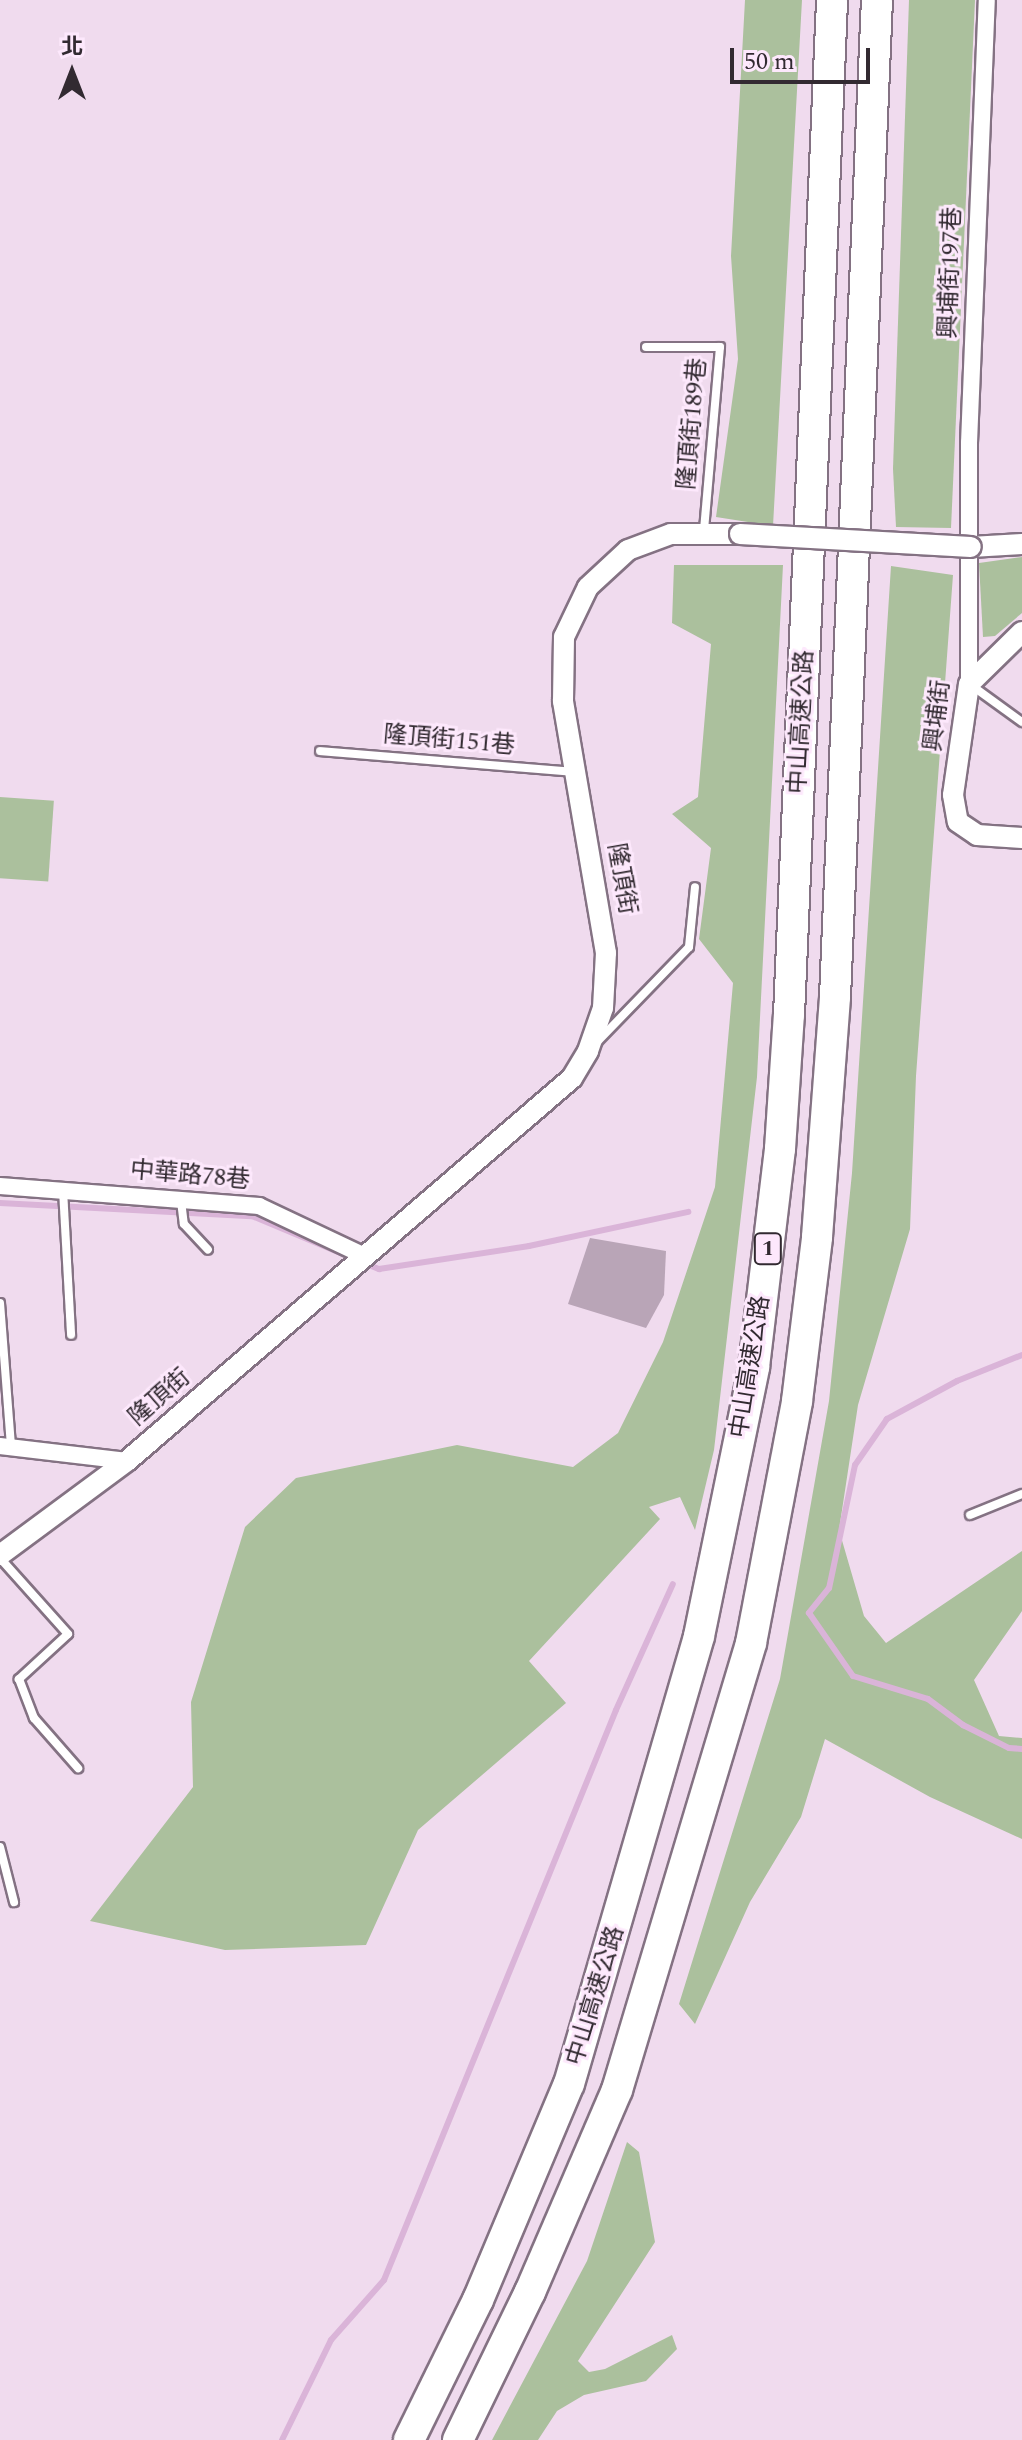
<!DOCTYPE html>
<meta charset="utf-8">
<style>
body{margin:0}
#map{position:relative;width:1022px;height:2440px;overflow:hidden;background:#f0dbee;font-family:Spectral,"Noto Sans TC",serif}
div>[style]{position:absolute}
.green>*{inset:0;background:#abc09d;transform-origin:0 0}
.stream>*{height:6px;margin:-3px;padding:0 3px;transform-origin:3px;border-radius:3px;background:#dab4d8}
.building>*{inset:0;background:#b9a5b7}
.roads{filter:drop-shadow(2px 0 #847283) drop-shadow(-2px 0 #847283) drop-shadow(0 2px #847283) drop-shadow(0 -2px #847283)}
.service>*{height:8px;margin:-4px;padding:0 4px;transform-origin:4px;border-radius:4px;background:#fff}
.minor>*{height:16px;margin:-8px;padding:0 8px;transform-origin:8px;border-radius:8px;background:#fff}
.tertiary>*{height:20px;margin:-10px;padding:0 10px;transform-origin:10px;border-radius:10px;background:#fff}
.motorway>*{height:30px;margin:-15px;padding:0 15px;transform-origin:15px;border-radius:15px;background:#fff}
.bridges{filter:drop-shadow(2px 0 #847283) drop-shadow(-2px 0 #847283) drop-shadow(0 2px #847283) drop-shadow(0 -2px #847283)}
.tertiary-bridge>*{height:20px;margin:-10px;padding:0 10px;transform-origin:10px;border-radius:10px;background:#fff}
span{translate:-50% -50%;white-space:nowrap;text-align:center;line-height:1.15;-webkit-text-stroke:6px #fde8fc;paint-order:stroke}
.shield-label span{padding:2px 6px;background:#fde8fc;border:2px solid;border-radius:6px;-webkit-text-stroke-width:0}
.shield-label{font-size:22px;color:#322a31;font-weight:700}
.street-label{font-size:24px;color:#322a31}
.north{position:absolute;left:32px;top:32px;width:80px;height:80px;-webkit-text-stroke:6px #fde8fc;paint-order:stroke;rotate:0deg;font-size:22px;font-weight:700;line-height:32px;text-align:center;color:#322a31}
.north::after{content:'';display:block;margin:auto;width:28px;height:36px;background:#322a31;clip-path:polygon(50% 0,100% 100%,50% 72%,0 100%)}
.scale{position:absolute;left:730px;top:48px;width:140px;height:36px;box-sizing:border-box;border:4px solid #322a31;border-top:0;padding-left:10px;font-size:24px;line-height:28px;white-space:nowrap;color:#322a31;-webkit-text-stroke:6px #fde8fc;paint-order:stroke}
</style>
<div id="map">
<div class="green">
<div style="clip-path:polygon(745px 0,802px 0,773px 526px,716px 517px,738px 359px,731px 256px)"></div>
<div style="clip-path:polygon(909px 0,975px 0,951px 528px,896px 527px,893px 469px)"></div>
<div style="clip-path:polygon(1022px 557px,1022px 613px,995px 636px,983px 637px,979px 563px)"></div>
<div style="clip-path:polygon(674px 565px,783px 565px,757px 1077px,714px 1450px,695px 1530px,680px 1497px,649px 1507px,660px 1519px,529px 1661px,566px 1703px,418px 1830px,366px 1945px,225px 1950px,90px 1921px,193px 1787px,191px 1702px,245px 1527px,296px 1478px,457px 1445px,573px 1467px,618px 1433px,663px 1342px,715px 1187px,733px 983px,699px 939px,711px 848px,672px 814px,698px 797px,711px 644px,672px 623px)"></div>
<div style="clip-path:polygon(891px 566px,953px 575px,916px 1076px,910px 1229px,858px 1405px,839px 1530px,864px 1616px,886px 1643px,1022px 1551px,1022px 1611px,974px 1680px,999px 1736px,1022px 1738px,1022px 1839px,930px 1797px,825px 1739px,801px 1817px,750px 1902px,695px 2024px,679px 2004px,780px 1679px,829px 1401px,852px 1173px)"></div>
<div style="left:0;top:797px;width:54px;height:81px;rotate:4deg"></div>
<div style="clip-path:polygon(627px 2142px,639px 2152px,655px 2242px,578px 2361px,589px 2372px,605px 2369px,672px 2335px,677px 2349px,646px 2381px,584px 2395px,557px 2411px,538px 2440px,492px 2440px,587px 2261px)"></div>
</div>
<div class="stream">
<div style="left:0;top:1203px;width:252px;rotate:3deg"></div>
<div style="left:252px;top:1216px;width:138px;rotate:22.7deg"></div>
<div style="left:379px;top:1269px;width:152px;rotate:-8.7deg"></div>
<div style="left:529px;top:1246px;width:163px;rotate:-12.1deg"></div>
<div style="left:1022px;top:1355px;width:70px;rotate:158.2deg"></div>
<div style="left:957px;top:1381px;width:80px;rotate:151.5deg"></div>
<div style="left:887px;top:1419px;width:56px;rotate:124.8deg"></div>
<div style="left:855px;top:1465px;width:126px;rotate:101.9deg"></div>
<div style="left:829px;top:1588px;width:32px;rotate:129deg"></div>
<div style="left:809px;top:1613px;width:77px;rotate:55.1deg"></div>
<div style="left:853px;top:1676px;width:78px;rotate:17deg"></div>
<div style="left:928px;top:1699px;width:44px;rotate:36.6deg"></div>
<div style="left:963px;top:1725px;width:51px;rotate:26.6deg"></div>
<div style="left:1009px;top:1748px;width:13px;rotate:4deg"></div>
<div style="left:282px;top:2440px;width:111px;rotate:-63.9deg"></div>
<div style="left:331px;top:2340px;width:80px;rotate:-48.5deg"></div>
<div style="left:384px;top:2280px;width:615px;rotate:-67.85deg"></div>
<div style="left:616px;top:1710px;width:138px;rotate:-65.7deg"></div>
</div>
<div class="building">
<div style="clip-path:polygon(590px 1238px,666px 1251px,664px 1295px,646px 1328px,568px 1304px)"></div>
</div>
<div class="roads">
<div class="service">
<div style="left:646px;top:347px;width:74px"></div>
<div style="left:720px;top:347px;width:184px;rotate:95deg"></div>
<div style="left:971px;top:685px;width:63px;rotate:36deg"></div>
<div style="left:320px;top:751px;width:255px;rotate:4.7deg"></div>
<div style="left:597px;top:1042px;width:132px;rotate:-45.9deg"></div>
<div style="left:689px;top:947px;width:60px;rotate:-84.3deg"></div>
<div style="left:63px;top:1190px;width:145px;rotate:86.8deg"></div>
<div style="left:181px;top:1201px;width:23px;rotate:83deg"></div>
<div style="left:184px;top:1224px;width:35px;rotate:47deg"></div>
<div style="left:0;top:1303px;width:144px;rotate:85.6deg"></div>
<div style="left:970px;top:1515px;width:56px;rotate:-22deg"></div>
<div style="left:0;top:1558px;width:102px;rotate:48.2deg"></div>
<div style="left:68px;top:1634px;width:67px;rotate:137.4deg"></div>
<div style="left:19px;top:1679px;width:42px;rotate:69deg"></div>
<div style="left:34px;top:1718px;width:67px;rotate:48.7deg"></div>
<div style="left:0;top:1847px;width:57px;rotate:75.7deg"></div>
</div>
<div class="minor">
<div style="left:969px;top:684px;width:241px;rotate:-90deg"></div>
<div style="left:969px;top:443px;width:443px;rotate:-87.7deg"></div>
<div style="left:0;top:1186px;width:260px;rotate:4.4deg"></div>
<div style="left:259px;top:1206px;width:117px;rotate:25.3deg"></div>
<div style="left:0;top:1446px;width:128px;rotate:6.7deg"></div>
</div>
<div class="tertiary">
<div style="left:971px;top:547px;width:51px;rotate:-3.4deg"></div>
<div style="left:1022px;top:632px;width:74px;rotate:135.5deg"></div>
<div style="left:969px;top:684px;width:112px;rotate:98.2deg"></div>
<div style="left:953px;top:795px;width:27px;rotate:80deg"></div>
<div style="left:958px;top:822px;width:23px;rotate:34deg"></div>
<div style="left:977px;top:835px;width:45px;rotate:3.8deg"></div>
<div style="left:0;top:1555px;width:158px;rotate:-36.5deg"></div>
<div style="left:127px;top:1461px;width:587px;rotate:-40.72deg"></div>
<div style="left:572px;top:1078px;width:31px;rotate:-59deg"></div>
<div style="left:588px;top:1051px;width:46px;rotate:-70.8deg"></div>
<div style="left:603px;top:1008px;width:55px;rotate:-86.9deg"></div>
<div style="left:606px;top:953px;width:256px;rotate:-99.7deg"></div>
<div style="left:563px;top:701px;width:64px;rotate:-89.1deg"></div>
<div style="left:564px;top:637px;width:55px;rotate:-64.4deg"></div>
<div style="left:588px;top:587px;width:54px;rotate:-42.8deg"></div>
<div style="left:628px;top:550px;width:46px;rotate:-20.4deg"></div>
<div style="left:671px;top:534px;width:69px"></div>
</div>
<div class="motorway">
<div style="left:409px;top:2440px;width:156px;rotate:-63.8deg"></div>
<div style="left:478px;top:2300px;width:234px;rotate:-67.2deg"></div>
<div style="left:569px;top:2084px;width:466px;rotate:-73.8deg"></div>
<div style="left:699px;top:1636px;width:275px;rotate:-78.4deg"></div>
<div style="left:754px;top:1367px;width:220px;rotate:-83.2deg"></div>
<div style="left:780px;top:1149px;width:134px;rotate:-86.2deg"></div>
<div style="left:789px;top:1015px;width:1016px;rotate:-87.57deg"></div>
<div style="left:458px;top:2440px;width:165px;rotate:-64.1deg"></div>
<div style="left:530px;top:2292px;width:220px;rotate:-66.7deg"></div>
<div style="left:617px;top:2090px;width:467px;rotate:-73.3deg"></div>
<div style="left:751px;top:1643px;width:246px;rotate:-79.2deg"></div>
<div style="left:797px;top:1401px;width:165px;rotate:-83deg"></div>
<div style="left:817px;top:1237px;width:241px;rotate:-85.7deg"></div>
<div style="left:835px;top:997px;width:998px;rotate:-87.59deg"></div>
</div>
</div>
<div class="bridges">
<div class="tertiary-bridge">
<div style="left:740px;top:534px;width:231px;rotate:3.2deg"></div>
</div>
</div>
<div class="shield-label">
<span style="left:768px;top:1249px">1</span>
</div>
<div class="street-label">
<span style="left:951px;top:273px;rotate:-88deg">興埔街197巷</span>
<span style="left:693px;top:424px;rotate:-85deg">隆頂街189巷</span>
<span style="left:938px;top:716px;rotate:-83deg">興埔街</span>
<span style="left:802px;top:722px;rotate:-87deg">中山高速公路</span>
<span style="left:449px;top:741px;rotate:5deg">隆頂街151巷</span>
<span style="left:621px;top:879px;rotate:80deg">隆頂街</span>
<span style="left:190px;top:1176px;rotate:5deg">中華路78巷</span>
<span style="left:751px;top:1367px;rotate:-81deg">中山高速公路</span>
<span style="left:160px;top:1398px;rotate:-41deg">隆頂街</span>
<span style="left:596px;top:1996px;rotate:-73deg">中山高速公路</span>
</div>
<div class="north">北</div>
<div class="scale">50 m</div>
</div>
